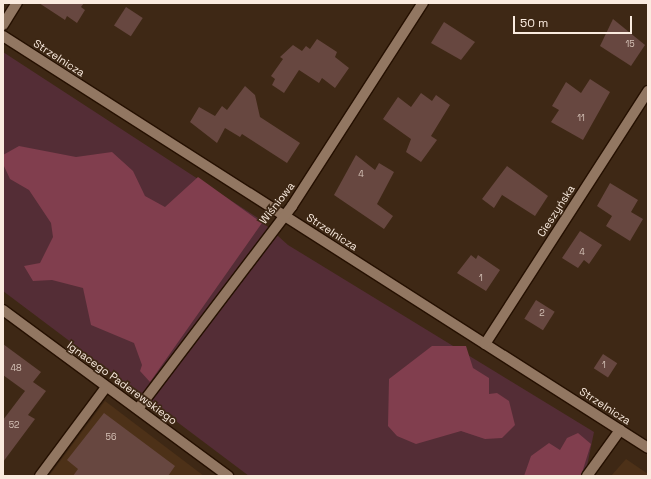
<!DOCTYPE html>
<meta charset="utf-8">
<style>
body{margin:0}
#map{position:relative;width:651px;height:479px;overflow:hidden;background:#3e2815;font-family:"Space Grotesk",sans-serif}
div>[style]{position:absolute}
.built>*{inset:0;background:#4d3118}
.green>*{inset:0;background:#542d36}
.forest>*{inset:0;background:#813e4e}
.building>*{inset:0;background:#674740;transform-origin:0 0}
.roads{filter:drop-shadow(1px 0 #251000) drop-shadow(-1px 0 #251000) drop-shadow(0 1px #251000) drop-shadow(0 -1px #251000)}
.minor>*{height:10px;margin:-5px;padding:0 5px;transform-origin:5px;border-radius:5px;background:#927762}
span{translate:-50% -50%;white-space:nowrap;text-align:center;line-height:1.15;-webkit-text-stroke:3.5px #3e2815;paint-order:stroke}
.number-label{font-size:9px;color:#d5c2b7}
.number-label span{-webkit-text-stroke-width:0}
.street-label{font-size:11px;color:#faebdf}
.frame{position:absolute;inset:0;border:4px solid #faebdf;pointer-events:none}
.scale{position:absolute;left:513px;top:16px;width:119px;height:18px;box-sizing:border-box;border:2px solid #faebdf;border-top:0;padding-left:5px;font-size:12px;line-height:14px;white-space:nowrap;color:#faebdf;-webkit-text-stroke:3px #3e2815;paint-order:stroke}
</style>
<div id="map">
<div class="built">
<div style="clip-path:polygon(105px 401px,204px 476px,49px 476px)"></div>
<div style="clip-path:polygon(626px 459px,648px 474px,648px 476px,611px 476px)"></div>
</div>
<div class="green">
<div style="clip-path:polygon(3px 52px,258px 218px,288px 245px,594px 432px,587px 466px,581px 476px,249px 476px,3px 291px)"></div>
</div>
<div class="forest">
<div style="clip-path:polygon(19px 146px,76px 157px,112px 152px,133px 171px,145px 196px,165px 207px,198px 177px,262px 223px,150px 382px,140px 371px,142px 365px,134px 343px,91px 325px,83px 288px,52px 280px,33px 281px,24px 266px,40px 263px,53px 237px,51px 223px,29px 190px,10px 179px,3px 164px,3px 155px)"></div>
<div style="clip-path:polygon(432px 346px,466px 346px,473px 368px,489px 378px,489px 394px,497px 393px,509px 401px,515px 425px,502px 438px,485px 439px,461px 431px,416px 444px,397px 436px,388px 426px,389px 379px)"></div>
<div style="clip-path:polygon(578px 433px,591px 444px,581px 476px,524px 476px,531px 456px,549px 443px,560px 450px,567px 438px)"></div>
</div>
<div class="building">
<div style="clip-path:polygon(39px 3px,84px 3px,81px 7px,85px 10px,77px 23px,67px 16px,65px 20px)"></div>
<div style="left:126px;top:7px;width:20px;height:22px;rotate:33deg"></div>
<div style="clip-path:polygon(613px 19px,645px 45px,631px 66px,600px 46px)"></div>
<div style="clip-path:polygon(444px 22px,475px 42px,461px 60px,431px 43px)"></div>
<div style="clip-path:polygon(317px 39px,337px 52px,335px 57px,349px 68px,335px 88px,322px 78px,319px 83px,299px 70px,284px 93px,272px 85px,275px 79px,271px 76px,283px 59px,280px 57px,293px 45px,302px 51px,306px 46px,310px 49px)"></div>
<div style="clip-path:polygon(590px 79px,610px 92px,583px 140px,551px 122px,559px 110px,552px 106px,566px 82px,581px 93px)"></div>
<div style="clip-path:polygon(245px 86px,255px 95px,260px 117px,300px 143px,287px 163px,242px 134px,240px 137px,225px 128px,217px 143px,190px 122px,199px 107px,215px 116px,222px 106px,227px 110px)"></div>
<div style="clip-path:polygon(421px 93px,432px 101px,436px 95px,450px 105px,431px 136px,437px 140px,421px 162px,406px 152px,411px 139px,383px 119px,398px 97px,411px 107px)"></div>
<div style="clip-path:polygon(356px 155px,375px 170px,379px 163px,394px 172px,377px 204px,393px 216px,384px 229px,334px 195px)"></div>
<div style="clip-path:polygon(507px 166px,548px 196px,535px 216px,499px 193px,502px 195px,494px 208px,482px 199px)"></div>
<div style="clip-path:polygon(610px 183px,638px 200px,631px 212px,643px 219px,630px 241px,606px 226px,612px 216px,597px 206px)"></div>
<div style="clip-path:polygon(580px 231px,602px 245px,589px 264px,584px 260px,578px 268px,562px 258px)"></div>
<div style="clip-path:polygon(471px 255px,476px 259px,478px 255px,500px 270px,486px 291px,457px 273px)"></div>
<div style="left:536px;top:300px;width:22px;height:22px;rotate:32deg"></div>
<div style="clip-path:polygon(3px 344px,41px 372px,33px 382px,46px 391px,28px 415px,35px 419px,3px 462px,3px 420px,25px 391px,3px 375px)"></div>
<div style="left:603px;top:354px;width:17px;height:17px;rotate:33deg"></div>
<div style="clip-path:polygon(104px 413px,175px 466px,168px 476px,73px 476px,78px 469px,67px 460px)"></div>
</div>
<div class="roads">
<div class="minor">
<div style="left:3px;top:25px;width:26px;rotate:-58deg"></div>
<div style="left:3px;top:36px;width:765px;rotate:32.57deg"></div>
<div style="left:3px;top:310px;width:280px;rotate:36.4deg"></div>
<div style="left:485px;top:344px;width:301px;rotate:-57.2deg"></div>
<div style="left:138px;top:409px;width:255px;rotate:-52.8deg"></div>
<div style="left:292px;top:206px;width:242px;rotate:-57.2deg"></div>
<div style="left:40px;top:476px;width:111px;rotate:-53.4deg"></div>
<div style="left:587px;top:476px;width:57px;rotate:-54.3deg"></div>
</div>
</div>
<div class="number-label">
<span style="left:630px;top:44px">15</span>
<span style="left:581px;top:118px">11</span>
<span style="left:361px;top:174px">4</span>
<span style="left:582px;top:252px">4</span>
<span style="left:481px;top:278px">1</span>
<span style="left:542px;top:313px">2</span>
<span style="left:604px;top:365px">1</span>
<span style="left:16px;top:368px">48</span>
<span style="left:14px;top:425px">52</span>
<span style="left:111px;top:437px">56</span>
</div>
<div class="street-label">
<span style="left:59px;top:58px;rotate:33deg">Strzelnicza</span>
<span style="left:277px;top:203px;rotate:-52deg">Wiśniowa</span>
<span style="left:556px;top:211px;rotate:-57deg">Cieszyńska</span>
<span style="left:332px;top:232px;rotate:33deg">Strzelnicza</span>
<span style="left:122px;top:383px;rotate:36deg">Ignacego Paderewskiego</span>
<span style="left:605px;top:406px;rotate:33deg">Strzelnicza</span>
</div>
<div class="frame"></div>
<div class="scale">50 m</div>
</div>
